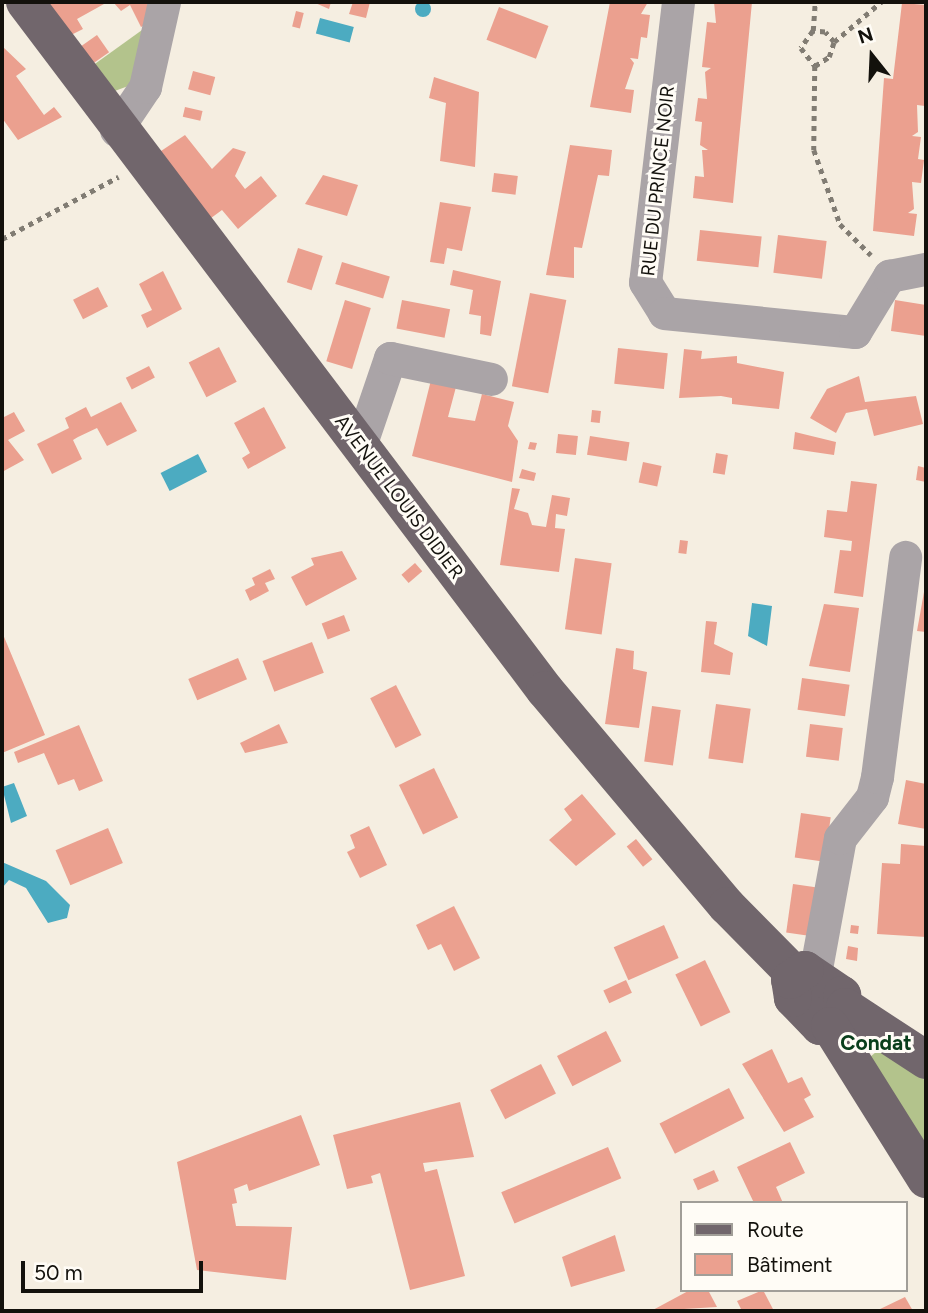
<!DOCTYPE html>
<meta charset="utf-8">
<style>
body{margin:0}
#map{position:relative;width:928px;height:1313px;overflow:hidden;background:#f5eee1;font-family:Figtree,sans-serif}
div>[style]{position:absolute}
.green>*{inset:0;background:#b3c38c}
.water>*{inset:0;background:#4cabc1;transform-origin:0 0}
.round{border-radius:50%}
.building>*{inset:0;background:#eba08f;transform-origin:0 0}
.path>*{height:4.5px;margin-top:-2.25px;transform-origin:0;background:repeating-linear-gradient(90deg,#817c73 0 5px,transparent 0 10px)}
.minor>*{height:33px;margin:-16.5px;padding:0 16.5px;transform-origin:16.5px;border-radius:16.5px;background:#aaa4a7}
.major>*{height:38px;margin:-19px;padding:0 19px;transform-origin:19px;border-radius:19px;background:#71666c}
span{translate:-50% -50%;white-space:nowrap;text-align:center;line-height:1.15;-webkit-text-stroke:6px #fffcf6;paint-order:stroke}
.street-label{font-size:19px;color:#13110c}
.neighbourhood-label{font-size:21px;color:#093e1b;font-weight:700}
.frame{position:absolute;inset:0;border:4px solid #13110c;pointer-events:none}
.legend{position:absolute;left:680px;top:1201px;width:228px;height:91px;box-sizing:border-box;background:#fffcf6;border:2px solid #a19e98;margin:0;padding:9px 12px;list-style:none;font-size:21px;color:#13110c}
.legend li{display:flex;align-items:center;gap:14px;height:35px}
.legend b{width:35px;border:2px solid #a19e98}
.north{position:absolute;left:837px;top:21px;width:70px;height:70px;-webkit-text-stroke:5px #fffcf6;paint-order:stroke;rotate:342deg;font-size:19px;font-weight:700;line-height:28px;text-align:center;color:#13110c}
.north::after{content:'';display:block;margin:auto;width:24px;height:32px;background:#13110c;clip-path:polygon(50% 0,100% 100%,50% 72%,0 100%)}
.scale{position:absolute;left:21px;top:1261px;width:182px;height:32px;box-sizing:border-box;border:4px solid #13110c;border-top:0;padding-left:9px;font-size:21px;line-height:24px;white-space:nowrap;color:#13110c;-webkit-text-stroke:5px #fffcf6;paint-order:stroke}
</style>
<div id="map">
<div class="green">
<div style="clip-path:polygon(149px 25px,131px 85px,112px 92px,92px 66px)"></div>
<div style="clip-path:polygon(882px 1047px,926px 1081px,926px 1158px,864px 1062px)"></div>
</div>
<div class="water">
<div class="round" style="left:415px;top:1px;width:16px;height:16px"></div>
<div style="left:320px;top:18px;width:35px;height:16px;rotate:15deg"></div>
<div style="left:198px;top:454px;width:20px;height:42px;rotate:63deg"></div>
<div style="clip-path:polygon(752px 603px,772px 606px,767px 646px,748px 636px)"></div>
<div style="clip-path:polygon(14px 783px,27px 816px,11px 823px,2px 787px)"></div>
<div style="clip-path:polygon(2px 862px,46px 881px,70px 905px,67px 918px,48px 923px,26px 888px,9px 880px,2px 888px)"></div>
</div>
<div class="building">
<div style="clip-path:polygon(45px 2px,103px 2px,104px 4px,77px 19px,83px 29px,69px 36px)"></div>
<div style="clip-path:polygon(113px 2px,152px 2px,149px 23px,141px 27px,130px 5px,121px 11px)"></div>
<div style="clip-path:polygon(313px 2px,331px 2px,329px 9px)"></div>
<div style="clip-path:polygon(353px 2px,370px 2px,366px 18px,349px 14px)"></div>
<div style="clip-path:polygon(610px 2px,648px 2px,641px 14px,650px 15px,647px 38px,641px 37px,638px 59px,630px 58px,634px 63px,625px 89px,634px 90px,631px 113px,590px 107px)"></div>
<div style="clip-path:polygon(714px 2px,752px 2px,733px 203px,693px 198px,695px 176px,704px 177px,702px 150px,708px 150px,700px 145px,702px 122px,695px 121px,698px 98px,707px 99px,705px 72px,711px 68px,702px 67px,707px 22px,716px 23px)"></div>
<div style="clip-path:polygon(902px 3px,926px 5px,926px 98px,925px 106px,917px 105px,918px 132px,912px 136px,921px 137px,918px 159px,924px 160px,921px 183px,912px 182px,914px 209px,908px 213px,917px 214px,914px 236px,873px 231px,884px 78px,893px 79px)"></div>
<div style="left:499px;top:7px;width:53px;height:35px;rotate:21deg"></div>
<div style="left:296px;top:11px;width:8px;height:16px;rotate:14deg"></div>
<div style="left:97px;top:35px;width:21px;height:23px;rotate:55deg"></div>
<div style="clip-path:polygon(2px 46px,26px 69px,16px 76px,44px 115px,54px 107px,62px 117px,18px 140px,2px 118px)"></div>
<div style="left:193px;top:71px;width:23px;height:19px;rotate:15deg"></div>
<div style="clip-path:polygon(434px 77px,479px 92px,475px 167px,440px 161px,446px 103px,429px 98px)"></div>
<div style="left:185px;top:107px;width:18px;height:10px;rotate:13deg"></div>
<div style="clip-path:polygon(185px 135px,212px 169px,233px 148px,246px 152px,235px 176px,245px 189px,261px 176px,277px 196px,238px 229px,222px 210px,207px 221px,158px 153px)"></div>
<div style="clip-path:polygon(570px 145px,612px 150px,609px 176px,598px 175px,582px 248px,574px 247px,574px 278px,546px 275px)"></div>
<div style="left:494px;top:173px;width:24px;height:19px;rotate:7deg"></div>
<div style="clip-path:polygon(323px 175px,358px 185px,347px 216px,305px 204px)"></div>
<div style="clip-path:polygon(440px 202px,471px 207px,462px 251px,447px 248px,444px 264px,430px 262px)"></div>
<div style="left:700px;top:230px;width:62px;height:31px;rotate:6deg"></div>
<div style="left:778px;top:235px;width:49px;height:38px;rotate:7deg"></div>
<div style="left:298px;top:248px;width:26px;height:36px;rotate:18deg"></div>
<div style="left:342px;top:262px;width:50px;height:23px;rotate:17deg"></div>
<div style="clip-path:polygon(453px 270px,501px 281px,491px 336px,480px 334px,481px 316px,469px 314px,473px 290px,450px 285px)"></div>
<div style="clip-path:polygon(163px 271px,182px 309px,147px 328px,141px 315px,152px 310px,139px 284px)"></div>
<div style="left:98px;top:287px;width:22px;height:28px;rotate:63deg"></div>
<div style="left:530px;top:293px;width:37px;height:95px;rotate:11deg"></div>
<div style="left:345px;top:300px;width:27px;height:64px;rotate:17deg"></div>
<div style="left:402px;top:300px;width:49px;height:29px;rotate:11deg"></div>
<div style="clip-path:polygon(895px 300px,926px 305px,926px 336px,891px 331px)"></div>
<div style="left:219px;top:347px;width:39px;height:34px;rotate:63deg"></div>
<div style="left:618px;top:348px;width:50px;height:36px;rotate:6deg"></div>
<div style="clip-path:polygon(684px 349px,702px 351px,701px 359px,737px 356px,737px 363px,784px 372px,779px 409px,732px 404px,732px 398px,721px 396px,679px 398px)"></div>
<div style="left:149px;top:366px;width:13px;height:26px;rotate:63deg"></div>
<div style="clip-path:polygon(859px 376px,865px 402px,916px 396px,923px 424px,874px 436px,867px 409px,846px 413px,836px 433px,810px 418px,827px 389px)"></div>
<div style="clip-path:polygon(431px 380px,456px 387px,448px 417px,475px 421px,482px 394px,514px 402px,508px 426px,518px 441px,512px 482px,412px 456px)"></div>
<div style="clip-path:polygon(121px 402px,137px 431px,107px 446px,97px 428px,78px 437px,73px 440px,82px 459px,52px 474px,37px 444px,69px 428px,65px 418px,86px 407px,91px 417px)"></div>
<div style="clip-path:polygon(264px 407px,286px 448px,248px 469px,242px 458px,250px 453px,234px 423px)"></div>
<div style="left:592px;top:410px;width:9px;height:12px;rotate:6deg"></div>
<div style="clip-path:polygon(14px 412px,25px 431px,8px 440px,24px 460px,2px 472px,2px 418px)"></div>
<div style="clip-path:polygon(795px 432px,836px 442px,834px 455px,793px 449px)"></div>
<div style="left:558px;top:434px;width:20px;height:19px;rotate:6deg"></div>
<div style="left:590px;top:436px;width:40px;height:19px;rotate:9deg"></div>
<div style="clip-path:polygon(530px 442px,537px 443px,535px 450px,528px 449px)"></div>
<div style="left:716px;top:453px;width:12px;height:20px;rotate:9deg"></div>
<div style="left:643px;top:462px;width:19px;height:21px;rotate:12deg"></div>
<div style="clip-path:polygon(918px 466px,926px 468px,926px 482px,916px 480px)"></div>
<div style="clip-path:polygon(522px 469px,536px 473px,534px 481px,519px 478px)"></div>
<div style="clip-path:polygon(851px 481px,877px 484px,863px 597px,834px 593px,840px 550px,851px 551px,852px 541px,824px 537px,827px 510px,847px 512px)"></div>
<div style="clip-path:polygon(512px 488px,520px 489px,514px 509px,528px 513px,532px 525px,546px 527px,552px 495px,570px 498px,567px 516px,556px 514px,555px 528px,565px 529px,559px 572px,500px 565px)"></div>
<div style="left:680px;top:540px;width:8px;height:13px;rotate:7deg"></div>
<div style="clip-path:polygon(342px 551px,357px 579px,306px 606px,291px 577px,314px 565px,311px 558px)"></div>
<div style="left:575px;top:558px;width:37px;height:72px;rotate:8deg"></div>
<div style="left:415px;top:563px;width:11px;height:18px;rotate:49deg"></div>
<div style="clip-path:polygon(270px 569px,275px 579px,265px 583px,269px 591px,250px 601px,245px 590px,255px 585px,252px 578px)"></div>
<div style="clip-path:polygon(924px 592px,926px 593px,926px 632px,917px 631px)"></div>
<div style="clip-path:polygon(824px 604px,859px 608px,850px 672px,809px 666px)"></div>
<div style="left:344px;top:615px;width:17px;height:24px;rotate:69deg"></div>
<div style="clip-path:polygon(706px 621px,717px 622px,714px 644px,733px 653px,730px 675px,701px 672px)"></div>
<div style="clip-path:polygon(2px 632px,45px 735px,2px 753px,4px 703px)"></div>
<div style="left:312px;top:642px;width:33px;height:53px;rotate:69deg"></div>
<div style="clip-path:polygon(616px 648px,634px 651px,633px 669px,647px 672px,639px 728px,605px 724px)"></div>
<div style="left:238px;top:658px;width:23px;height:54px;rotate:67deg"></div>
<div style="left:802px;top:678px;width:48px;height:32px;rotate:8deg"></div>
<div style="left:396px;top:685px;width:56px;height:29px;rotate:63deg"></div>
<div style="left:716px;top:704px;width:35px;height:55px;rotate:8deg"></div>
<div style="left:652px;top:706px;width:29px;height:56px;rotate:8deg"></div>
<div style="clip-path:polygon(279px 724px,288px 743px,245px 753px,240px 743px)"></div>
<div style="left:810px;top:724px;width:33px;height:33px;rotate:7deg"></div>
<div style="clip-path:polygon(79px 725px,103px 781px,79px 791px,74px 779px,58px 785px,44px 753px,18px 763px,14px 752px)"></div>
<div style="left:434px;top:768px;width:55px;height:39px;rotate:64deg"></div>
<div style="clip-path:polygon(906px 780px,926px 784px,926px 829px,898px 824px)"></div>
<div style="clip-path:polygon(582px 794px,616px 834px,576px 866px,549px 840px,572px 820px,564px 809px)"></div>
<div style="left:801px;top:813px;width:30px;height:45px;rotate:8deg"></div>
<div style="clip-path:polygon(369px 826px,387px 865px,360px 878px,347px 852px,355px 848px,350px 835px)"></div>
<div style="left:108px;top:828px;width:38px;height:57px;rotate:67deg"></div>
<div style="left:636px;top:839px;width:26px;height:12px;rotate:51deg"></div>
<div style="clip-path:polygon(901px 844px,926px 846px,926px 937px,877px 934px,882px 863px,900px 864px)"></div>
<div style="left:793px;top:884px;width:28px;height:49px;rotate:8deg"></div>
<div style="clip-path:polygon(454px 906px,480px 958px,454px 971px,441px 944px,428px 950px,416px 925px)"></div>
<div style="left:664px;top:925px;width:36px;height:55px;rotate:66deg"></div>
<div style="left:851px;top:925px;width:8px;height:8px;rotate:7deg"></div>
<div style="clip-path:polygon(848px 946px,858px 948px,857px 961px,846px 959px)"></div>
<div style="left:705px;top:960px;width:58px;height:33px;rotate:64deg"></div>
<div style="left:626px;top:980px;width:14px;height:25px;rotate:65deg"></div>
<div style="left:606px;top:1031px;width:34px;height:55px;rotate:63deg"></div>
<div style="clip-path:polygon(772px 1049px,788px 1083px,802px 1077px,811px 1095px,804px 1099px,814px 1117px,784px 1132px,742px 1064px)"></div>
<div style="left:541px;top:1064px;width:33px;height:57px;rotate:63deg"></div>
<div style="left:729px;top:1088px;width:34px;height:78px;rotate:63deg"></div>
<div style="clip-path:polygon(460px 1102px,474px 1157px,423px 1163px,425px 1172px,437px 1169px,465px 1276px,410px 1290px,380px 1173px,371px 1176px,373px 1183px,347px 1189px,333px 1135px)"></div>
<div style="clip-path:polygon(301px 1115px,320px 1165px,249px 1191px,247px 1184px,234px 1189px,237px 1203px,232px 1204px,236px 1226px,292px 1227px,286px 1280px,197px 1270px,177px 1162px)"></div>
<div style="clip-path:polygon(790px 1142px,805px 1173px,776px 1187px,783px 1203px,754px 1203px,737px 1167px)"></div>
<div style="left:608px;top:1147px;width:34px;height:116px;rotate:67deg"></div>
<div style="left:714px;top:1170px;width:12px;height:23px;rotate:66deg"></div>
<div style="clip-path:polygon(615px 1235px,625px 1271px,571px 1287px,562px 1257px)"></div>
<div style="clip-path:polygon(690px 1290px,708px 1290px,717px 1307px,651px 1311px)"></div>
<div style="clip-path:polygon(763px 1290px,774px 1311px,742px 1311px,737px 1301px)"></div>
<div style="clip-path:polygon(905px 1297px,913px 1311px,876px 1311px)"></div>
</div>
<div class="path">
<div style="left:813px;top:31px;width:29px;rotate:-86deg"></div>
<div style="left:834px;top:42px;width:62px;rotate:-40.4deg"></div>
<div style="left:815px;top:66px;width:17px;rotate:-33deg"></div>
<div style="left:829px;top:57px;width:16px;rotate:-72deg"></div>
<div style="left:834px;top:42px;width:13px;rotate:-132deg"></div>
<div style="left:825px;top:32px;width:12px;rotate:-175deg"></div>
<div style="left:813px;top:31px;width:21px;rotate:125deg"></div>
<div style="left:801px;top:48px;width:23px;rotate:52deg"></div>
<div style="left:815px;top:66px;width:84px;rotate:90.7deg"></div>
<div style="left:814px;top:150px;width:78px;rotate:70.6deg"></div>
<div style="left:840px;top:224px;width:44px;rotate:45deg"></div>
<div style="left:2px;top:239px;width:132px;rotate:-28.1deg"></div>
</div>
<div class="minor">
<div style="left:678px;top:2px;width:282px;rotate:96.7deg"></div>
<div style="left:645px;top:282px;width:36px;rotate:58deg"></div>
<div style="left:664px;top:313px;width:192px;rotate:5.7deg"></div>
<div style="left:855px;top:332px;width:66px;rotate:-58.7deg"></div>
<div style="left:889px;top:276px;width:38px;rotate:-11deg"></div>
<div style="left:116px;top:130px;width:52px;rotate:-56deg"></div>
<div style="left:145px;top:87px;width:87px;rotate:-77.4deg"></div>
<div style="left:360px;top:446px;width:93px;rotate:-71.2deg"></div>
<div style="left:390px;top:358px;width:103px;rotate:11.7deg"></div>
<div style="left:815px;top:974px;width:138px;rotate:-79.6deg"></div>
<div style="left:840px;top:838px;width:52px;rotate:-52deg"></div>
<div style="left:872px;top:797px;width:21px;rotate:-76deg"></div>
<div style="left:877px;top:777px;width:222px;rotate:-82.7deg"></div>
</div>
<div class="major">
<div style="left:25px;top:2px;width:862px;rotate:52.92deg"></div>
<div style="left:545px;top:690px;width:282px;rotate:49.9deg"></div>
<div style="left:727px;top:906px;width:95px;rotate:45.4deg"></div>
<div style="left:805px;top:970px;width:45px;rotate:34deg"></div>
<div style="left:842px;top:995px;width:18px;rotate:87deg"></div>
<div style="left:843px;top:1013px;width:18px;rotate:135deg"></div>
<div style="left:830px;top:1026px;width:10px;rotate:180deg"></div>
<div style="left:820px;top:1026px;width:39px;rotate:-134deg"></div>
<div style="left:793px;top:998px;width:18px;rotate:-99deg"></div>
<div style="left:790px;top:980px;width:18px;rotate:-34deg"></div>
<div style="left:845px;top:1007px;width:97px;rotate:33.2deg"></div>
<div style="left:830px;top:1026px;width:181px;rotate:57.9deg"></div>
</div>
<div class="street-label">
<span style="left:658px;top:181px;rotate:-84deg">RUE DU PRINCE NOIR</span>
<span style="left:399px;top:497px;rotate:53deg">AVENUE LOUIS DIDIER</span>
</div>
<div class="neighbourhood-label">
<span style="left:876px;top:1043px">Condat</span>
</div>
<div class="frame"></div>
<ul class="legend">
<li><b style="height:9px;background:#71666c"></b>Route</li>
<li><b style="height:19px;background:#eba08f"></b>Bâtiment</li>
</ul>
<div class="north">N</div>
<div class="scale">50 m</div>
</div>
